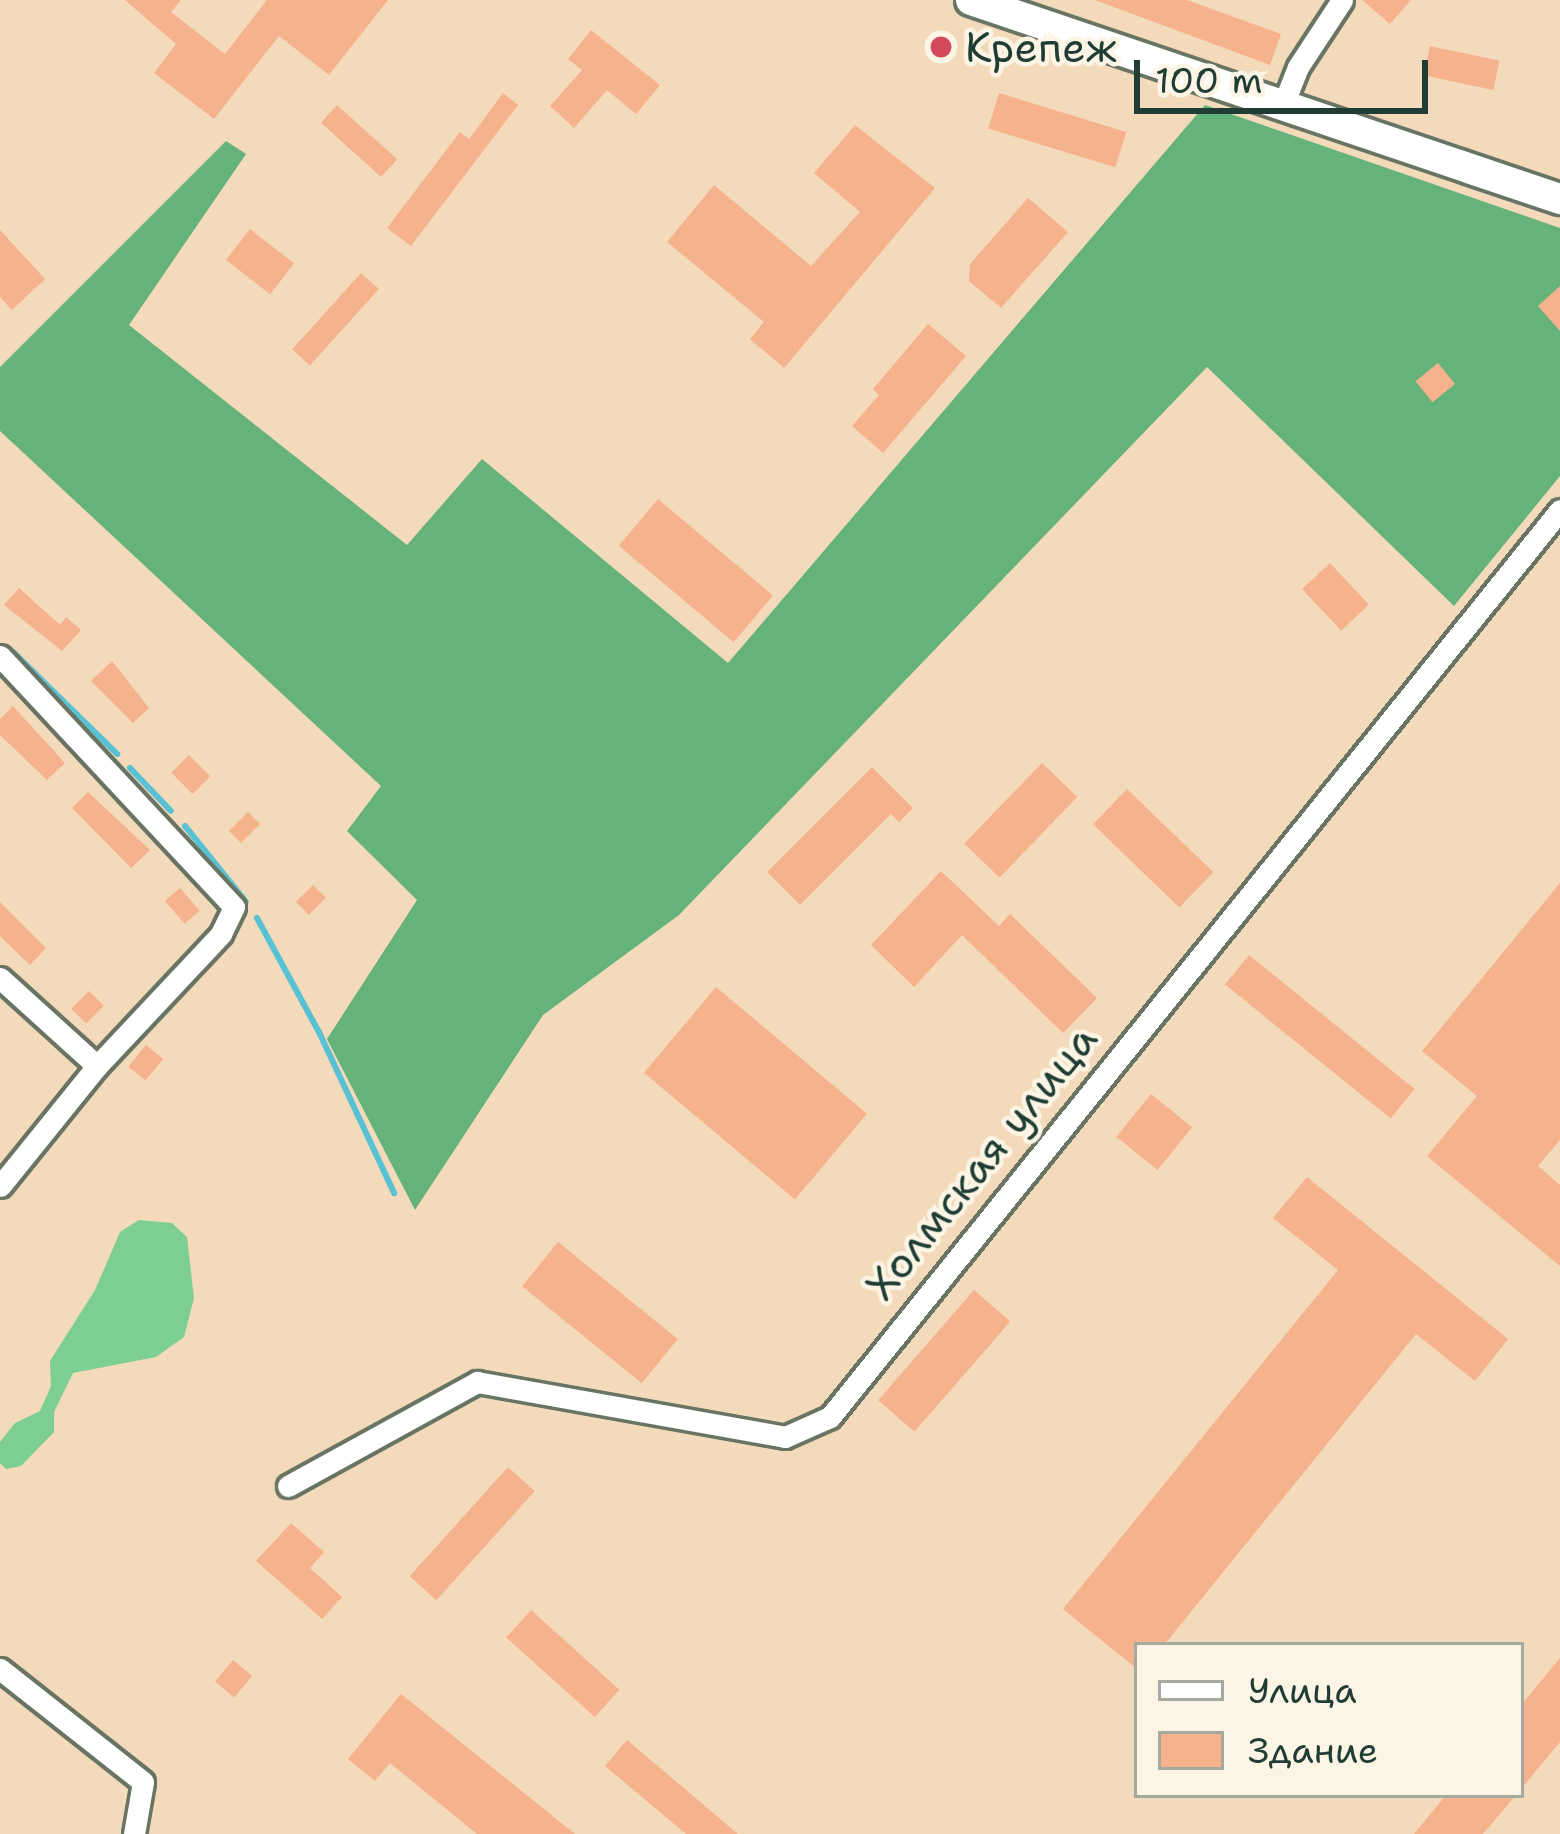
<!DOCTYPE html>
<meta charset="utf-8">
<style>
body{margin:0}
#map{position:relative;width:1560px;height:1834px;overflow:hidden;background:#f3daba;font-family:"Shantell Sans",sans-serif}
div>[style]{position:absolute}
.green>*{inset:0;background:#7dcf91}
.forest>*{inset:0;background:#66b27b}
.stream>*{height:6px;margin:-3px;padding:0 3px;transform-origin:3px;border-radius:3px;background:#58c2d4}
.building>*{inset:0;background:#f5b28d;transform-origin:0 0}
.roads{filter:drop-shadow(3px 0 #697463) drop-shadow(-3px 0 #697463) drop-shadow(0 3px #697463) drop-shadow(0 -3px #697463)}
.minor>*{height:21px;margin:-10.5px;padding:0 10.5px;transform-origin:10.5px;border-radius:10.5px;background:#fff}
.primary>*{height:30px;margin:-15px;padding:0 15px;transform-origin:15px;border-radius:15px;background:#fff}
.dots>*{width:33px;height:33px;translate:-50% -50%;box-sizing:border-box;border:6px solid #fcf5e5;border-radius:50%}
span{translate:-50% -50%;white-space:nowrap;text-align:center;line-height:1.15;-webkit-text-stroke:9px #fcf5e5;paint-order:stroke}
.poi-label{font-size:42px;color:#1f3d34}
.left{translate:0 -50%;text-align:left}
.street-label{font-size:42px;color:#1f3d34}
.legend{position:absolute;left:1134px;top:1642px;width:390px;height:156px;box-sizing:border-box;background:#fcf5e5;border:3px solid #a4ab9e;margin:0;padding:15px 21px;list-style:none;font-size:36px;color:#1f3d34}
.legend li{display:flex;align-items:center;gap:24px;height:60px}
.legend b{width:60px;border:3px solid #a4ab9e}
.scale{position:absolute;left:1134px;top:60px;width:294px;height:54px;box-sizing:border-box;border:6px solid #1f3d34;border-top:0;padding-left:15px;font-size:36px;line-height:42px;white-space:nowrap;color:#1f3d34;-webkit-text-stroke:9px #fcf5e5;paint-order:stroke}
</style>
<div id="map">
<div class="green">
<div style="clip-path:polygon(139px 1220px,172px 1223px,187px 1237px,194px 1298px,184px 1337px,156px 1357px,73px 1373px,54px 1412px,54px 1432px,21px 1466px,6px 1469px,0 1463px,0 1442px,15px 1423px,40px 1411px,51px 1386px,50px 1361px,95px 1290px,120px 1232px)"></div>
</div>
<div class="forest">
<div style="clip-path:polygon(1205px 105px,1560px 228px,1560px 476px,1454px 606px,1207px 367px,679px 915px,543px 1015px,415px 1210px,327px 1039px,417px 900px,347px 831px,381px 786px,0 431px,0 367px,226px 141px,246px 154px,129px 325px,407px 545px,482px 459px,728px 663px)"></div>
</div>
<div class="stream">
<div style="left:13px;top:652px;width:146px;rotate:44.4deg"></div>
<div style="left:130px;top:768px;width:59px;rotate:46.4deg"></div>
<div style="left:185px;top:826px;width:97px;rotate:51.2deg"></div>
<div style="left:257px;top:918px;width:130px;rotate:61.5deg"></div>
<div style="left:319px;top:1032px;width:178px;rotate:65deg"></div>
</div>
<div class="building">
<div style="clip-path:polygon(125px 0,181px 0,171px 12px,225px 54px,267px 0,388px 0,329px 75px,279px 36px,214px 119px,154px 73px,176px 44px)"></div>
<div style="clip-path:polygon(1095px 0,1187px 0,1281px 34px,1270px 65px)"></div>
<div style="clip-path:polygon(1362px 0,1411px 0,1390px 24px)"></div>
<div style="clip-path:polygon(591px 30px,660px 85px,636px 114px,607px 90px,574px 128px,550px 106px,582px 70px,568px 59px)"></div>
<div style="left:1430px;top:46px;width:71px;height:30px;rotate:12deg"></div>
<div style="clip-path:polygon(503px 93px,518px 105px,411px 246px,387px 228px,460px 132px,469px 139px)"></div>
<div style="left:999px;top:93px;width:133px;height:37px;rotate:17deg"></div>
<div style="left:337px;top:105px;width:81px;height:24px;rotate:42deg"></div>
<div style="clip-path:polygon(855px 125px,935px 188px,784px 368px,750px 339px,764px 322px,667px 242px,714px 185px,811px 266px,860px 212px,814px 173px)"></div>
<div style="clip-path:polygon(1028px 198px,1068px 232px,1001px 308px,969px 281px,970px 264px)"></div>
<div style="left:250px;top:229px;width:56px;height:39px;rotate:38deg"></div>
<div style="clip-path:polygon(0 230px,45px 279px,12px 310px,0 297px)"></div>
<div style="left:361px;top:273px;width:24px;height:103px;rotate:42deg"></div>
<div style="clip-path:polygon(1560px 286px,1560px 331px,1538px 306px)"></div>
<div style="clip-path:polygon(928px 324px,966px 356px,883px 453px,852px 426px,879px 395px,873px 389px)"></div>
<div style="left:1438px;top:363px;width:27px;height:29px;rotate:51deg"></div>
<div style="left:658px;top:499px;width:150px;height:61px;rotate:40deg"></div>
<div style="left:1330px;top:563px;width:57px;height:38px;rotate:47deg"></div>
<div style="clip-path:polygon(19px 588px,60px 625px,66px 617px,81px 630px,62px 651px,4px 605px)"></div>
<div style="clip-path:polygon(112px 661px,149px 708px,133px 723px,91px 681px)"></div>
<div style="clip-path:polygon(13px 706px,65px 763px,47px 780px,0 735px,0 719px)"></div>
<div style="left:189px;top:755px;width:30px;height:25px;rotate:45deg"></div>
<div style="left:1042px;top:763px;width:49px;height:112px;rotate:44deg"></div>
<div style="clip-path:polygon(872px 767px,913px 808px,899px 822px,891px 814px,800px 905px,767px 872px)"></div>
<div style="left:1127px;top:789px;width:120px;height:49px;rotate:44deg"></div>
<div style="clip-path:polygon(88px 792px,150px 850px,131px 868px,72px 808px)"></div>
<div style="left:248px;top:812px;width:17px;height:27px;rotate:45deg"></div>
<div style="clip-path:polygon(941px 871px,999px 926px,1010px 914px,1097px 998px,1063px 1033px,962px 935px,914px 987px,871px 945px)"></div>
<div style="clip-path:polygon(1560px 883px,1560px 1140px,1538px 1166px,1560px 1185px,1560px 1266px,1427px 1156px,1477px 1096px,1422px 1051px)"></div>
<div style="left:313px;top:885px;width:18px;height:24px;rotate:45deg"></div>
<div style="left:180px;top:888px;width:30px;height:20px;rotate:49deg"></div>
<div style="clip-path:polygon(0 902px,46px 948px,30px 965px,0 936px)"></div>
<div style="left:1249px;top:955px;width:213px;height:38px;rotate:39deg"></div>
<div style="left:716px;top:987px;width:197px;height:112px;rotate:40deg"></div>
<div style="left:89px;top:991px;width:21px;height:25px;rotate:45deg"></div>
<div style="left:146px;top:1045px;width:22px;height:28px;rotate:39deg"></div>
<div style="left:1151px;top:1094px;width:53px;height:55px;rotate:39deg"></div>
<div style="clip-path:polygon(1307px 1177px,1508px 1339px,1475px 1381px,1416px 1334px,1164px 1645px,1137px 1645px,1137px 1669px,1063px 1609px,1338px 1270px,1273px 1218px)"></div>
<div style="left:558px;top:1242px;width:154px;height:57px;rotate:39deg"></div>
<div style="left:974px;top:1290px;width:48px;height:146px;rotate:41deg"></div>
<div style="left:508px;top:1467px;width:36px;height:147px;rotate:42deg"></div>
<div style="clip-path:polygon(291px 1523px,324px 1552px,310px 1568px,342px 1597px,322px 1619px,256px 1561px)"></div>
<div style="left:531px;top:1610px;width:119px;height:37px;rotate:42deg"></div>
<div style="clip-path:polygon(1560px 1658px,1560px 1742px,1521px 1789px,1521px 1705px)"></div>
<div style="left:233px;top:1660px;width:25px;height:28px;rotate:40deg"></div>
<div style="clip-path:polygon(401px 1694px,575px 1834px,477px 1834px,390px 1763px,375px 1781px,348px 1759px)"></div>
<div style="clip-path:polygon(627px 1740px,738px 1834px,686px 1834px,605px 1766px)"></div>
<div style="clip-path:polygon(1446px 1795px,1516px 1795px,1483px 1834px,1414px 1834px)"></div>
</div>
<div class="roads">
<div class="minor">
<div style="left:1283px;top:105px;width:41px;rotate:-68.5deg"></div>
<div style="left:1298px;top:67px;width:80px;rotate:-56.7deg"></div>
<div style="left:0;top:656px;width:343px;rotate:47deg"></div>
<div style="left:234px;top:907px;width:30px;rotate:116deg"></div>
<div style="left:221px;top:934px;width:181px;rotate:133.2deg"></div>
<div style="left:97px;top:1066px;width:154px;rotate:128.9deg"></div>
<div style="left:0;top:978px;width:131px;rotate:42.2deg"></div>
<div style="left:288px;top:1486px;width:216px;rotate:-28.8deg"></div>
<div style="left:477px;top:1382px;width:313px;rotate:10.1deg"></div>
<div style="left:785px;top:1437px;width:49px;rotate:-24deg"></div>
<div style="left:830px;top:1417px;width:1164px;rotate:-51.17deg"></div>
<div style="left:0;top:1669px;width:182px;rotate:38.3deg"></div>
<div style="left:143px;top:1782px;width:53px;rotate:99.8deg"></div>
</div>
<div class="primary">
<div style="left:971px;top:0;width:622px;rotate:18.67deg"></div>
</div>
</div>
<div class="dots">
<div style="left:941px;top:47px;background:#d1495b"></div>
</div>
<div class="poi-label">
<span class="left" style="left:965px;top:47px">Крепеж</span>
</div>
<div class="street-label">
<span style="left:981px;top:1162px;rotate:-51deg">Холмская улица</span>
</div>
<ul class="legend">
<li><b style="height:15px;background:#fff"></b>Улица</li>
<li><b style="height:33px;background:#f5b28d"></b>Здание</li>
</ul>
<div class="scale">100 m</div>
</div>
